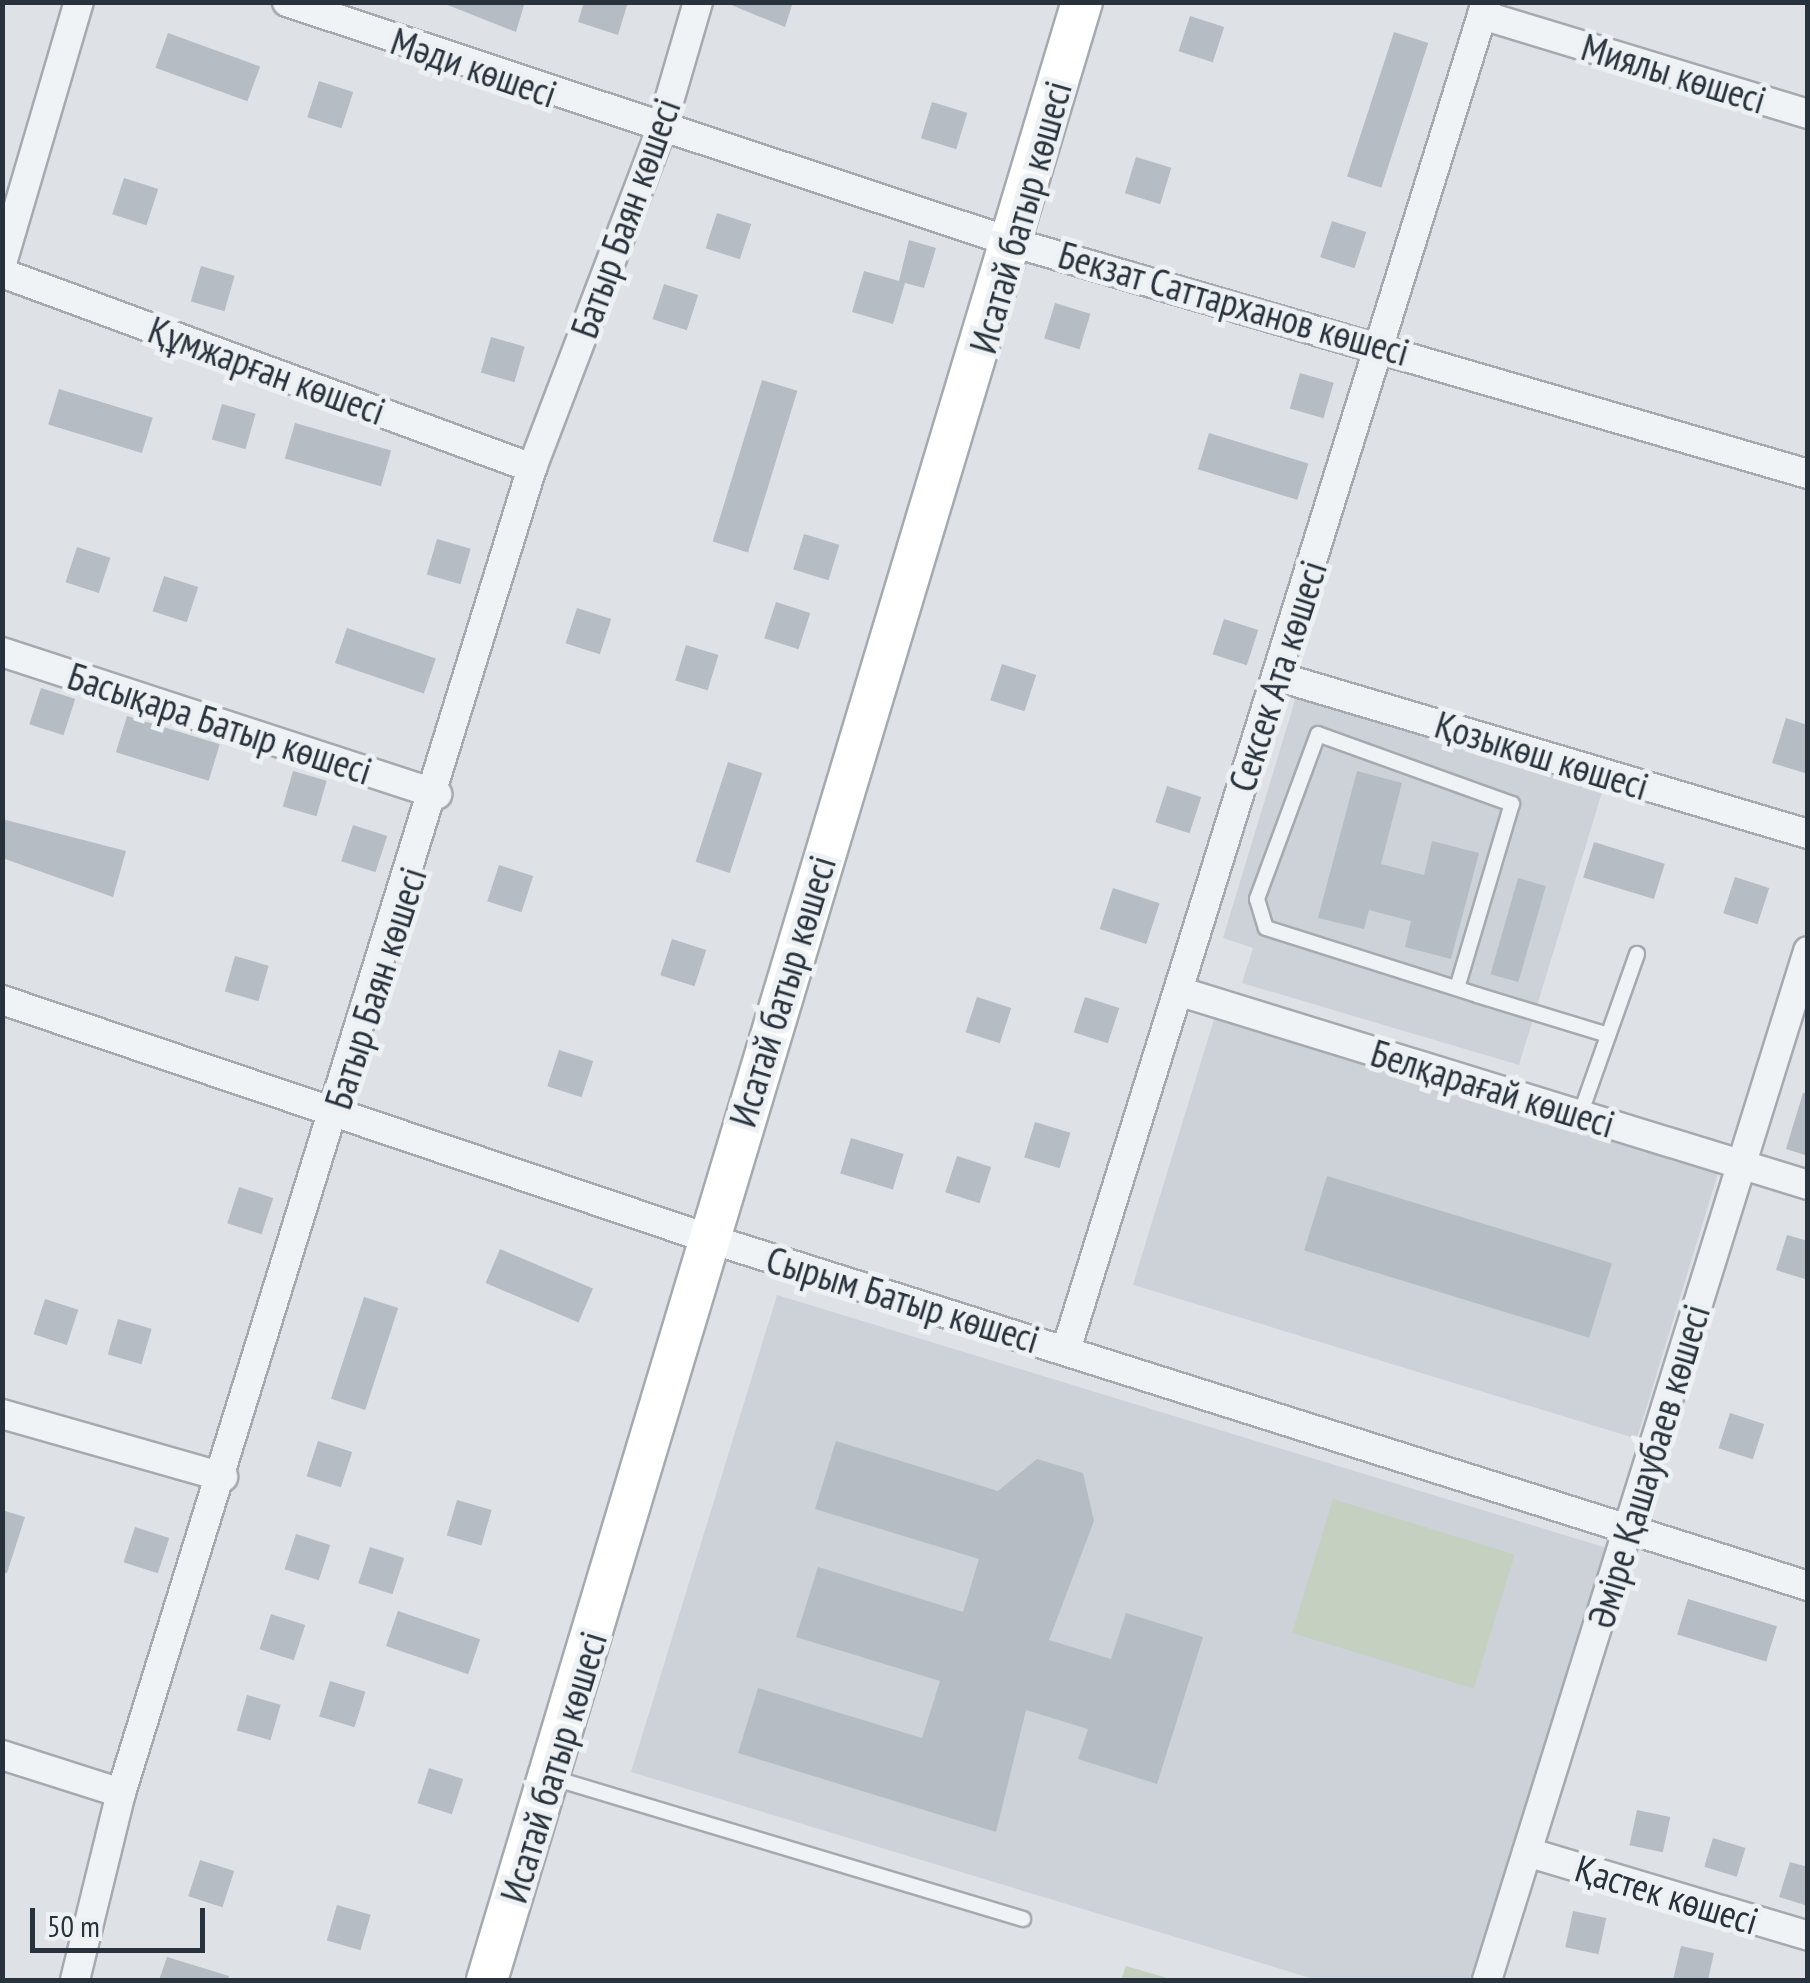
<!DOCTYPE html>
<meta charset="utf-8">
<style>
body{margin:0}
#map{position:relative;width:1810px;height:1983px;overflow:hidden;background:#dee2e6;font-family:"PT Sans Narrow",sans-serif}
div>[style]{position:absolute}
.built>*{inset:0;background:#ccd2d8;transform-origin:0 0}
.green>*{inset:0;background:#c5d0c0;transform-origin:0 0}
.building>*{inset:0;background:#b6bcc3;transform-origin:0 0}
.roads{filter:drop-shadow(2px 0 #a4aab0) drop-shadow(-2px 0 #a4aab0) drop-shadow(0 2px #a4aab0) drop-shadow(0 -2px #a4aab0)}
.lane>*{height:14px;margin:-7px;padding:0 7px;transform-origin:7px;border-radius:7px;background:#f0f3f5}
.street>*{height:28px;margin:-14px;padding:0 14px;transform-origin:14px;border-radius:14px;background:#f0f3f5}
.secondary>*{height:40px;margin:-20px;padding:0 20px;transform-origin:20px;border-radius:20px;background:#fff}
span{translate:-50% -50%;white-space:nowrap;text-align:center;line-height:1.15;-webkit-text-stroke:10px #edf1f4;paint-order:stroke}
.street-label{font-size:38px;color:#28323c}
.frame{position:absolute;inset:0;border:5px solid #28323c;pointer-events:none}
.scale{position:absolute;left:30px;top:1908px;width:175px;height:45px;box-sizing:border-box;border:5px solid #28323c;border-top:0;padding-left:12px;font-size:30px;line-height:35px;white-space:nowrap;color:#28323c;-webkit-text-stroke:8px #edf1f4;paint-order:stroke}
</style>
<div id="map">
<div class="built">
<div style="clip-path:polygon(1296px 697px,1603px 789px,1519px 1065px,1242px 983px,1253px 948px,1223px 938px)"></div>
<div style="left:1215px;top:1016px;width:527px;height:281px;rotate:17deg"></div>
<div style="clip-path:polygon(777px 1295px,1607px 1548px,1475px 1980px,1317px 1980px,631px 1772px)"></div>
</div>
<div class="green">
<div style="left:1333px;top:1499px;width:190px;height:140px;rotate:17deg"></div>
<div style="clip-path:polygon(1126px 1966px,1174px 1980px,1121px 1980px)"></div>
</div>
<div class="building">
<div style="clip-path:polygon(440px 2px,525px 2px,516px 32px)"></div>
<div style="clip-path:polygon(584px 2px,628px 2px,618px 35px,578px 22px)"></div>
<div style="clip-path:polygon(724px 2px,793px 2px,785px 27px)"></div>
<div style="left:1190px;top:16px;width:36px;height:37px;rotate:18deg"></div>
<div style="left:1394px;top:32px;width:36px;height:152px;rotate:18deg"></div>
<div style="left:168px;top:33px;width:98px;height:37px;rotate:20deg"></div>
<div style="left:319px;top:81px;width:36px;height:38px;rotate:18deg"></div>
<div style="left:932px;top:102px;width:37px;height:38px;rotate:17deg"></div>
<div style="left:1136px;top:157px;width:37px;height:38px;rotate:17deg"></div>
<div style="left:124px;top:178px;width:36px;height:38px;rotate:18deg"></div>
<div style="left:717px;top:213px;width:36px;height:37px;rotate:18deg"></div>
<div style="left:1332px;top:221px;width:36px;height:38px;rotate:18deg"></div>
<div style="clip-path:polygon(909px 240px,936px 248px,924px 288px,905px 283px,893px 324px,852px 312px,864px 271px,899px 281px)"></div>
<div style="left:201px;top:266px;width:35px;height:37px;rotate:16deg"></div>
<div style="left:664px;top:284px;width:36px;height:37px;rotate:18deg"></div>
<div style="left:1055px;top:303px;width:37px;height:37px;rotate:17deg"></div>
<div style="left:491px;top:337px;width:35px;height:37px;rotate:16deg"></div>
<div style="left:1300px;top:373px;width:35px;height:37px;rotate:16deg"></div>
<div style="left:762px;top:380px;width:37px;height:169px;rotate:17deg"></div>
<div style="left:59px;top:389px;width:98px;height:37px;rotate:17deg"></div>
<div style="left:222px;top:404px;width:35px;height:37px;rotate:16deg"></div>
<div style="left:295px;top:423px;width:100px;height:37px;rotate:16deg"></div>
<div style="left:1209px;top:433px;width:104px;height:38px;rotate:17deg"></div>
<div style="left:804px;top:534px;width:37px;height:37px;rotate:17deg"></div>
<div style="left:437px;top:539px;width:35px;height:37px;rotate:16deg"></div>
<div style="left:77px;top:547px;width:35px;height:37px;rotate:18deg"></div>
<div style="left:164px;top:576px;width:36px;height:37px;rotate:18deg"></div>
<div style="left:776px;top:602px;width:36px;height:38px;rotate:18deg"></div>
<div style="left:577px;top:608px;width:36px;height:37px;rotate:18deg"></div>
<div style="left:1224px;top:619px;width:36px;height:37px;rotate:18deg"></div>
<div style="left:347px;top:628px;width:94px;height:37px;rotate:19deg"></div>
<div style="left:686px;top:645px;width:34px;height:37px;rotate:17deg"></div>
<div style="left:1002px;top:664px;width:36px;height:38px;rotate:18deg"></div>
<div style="left:41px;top:688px;width:36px;height:38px;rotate:18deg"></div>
<div style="left:127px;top:716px;width:97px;height:38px;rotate:17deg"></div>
<div style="clip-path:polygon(1786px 718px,1808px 725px,1808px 774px,1772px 763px)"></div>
<div style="left:728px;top:762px;width:36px;height:105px;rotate:18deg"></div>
<div style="left:293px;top:771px;width:35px;height:37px;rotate:16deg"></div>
<div style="clip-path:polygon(1357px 771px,1402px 783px,1381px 864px,1424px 875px,1432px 841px,1479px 853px,1451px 959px,1405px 947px,1411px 921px,1369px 910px,1364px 929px,1318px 918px)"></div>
<div style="left:1167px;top:786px;width:36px;height:38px;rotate:18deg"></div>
<div style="clip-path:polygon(2px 819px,126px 851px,113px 897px,2px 858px)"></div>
<div style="left:353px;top:825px;width:36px;height:38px;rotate:18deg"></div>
<div style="left:1594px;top:842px;width:74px;height:37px;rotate:17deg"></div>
<div style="left:499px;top:865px;width:36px;height:38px;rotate:18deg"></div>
<div style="left:1735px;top:877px;width:36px;height:38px;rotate:18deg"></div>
<div style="left:1518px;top:878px;width:29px;height:100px;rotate:16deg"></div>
<div style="left:1113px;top:888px;width:49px;height:43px;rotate:18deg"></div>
<div style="left:672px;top:939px;width:36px;height:38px;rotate:18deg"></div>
<div style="left:235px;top:956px;width:35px;height:37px;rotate:16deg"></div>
<div style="left:977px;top:997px;width:36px;height:37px;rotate:18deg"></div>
<div style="left:1085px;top:997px;width:36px;height:37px;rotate:18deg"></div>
<div style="left:559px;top:1050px;width:36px;height:38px;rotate:18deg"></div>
<div style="clip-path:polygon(1803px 1093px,1808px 1093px,1808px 1156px,1786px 1149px)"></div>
<div style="left:1035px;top:1122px;width:37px;height:37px;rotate:17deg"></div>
<div style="left:851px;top:1138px;width:55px;height:37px;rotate:17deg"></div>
<div style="left:957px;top:1156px;width:36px;height:38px;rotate:18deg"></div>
<div style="left:1327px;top:1176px;width:298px;height:78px;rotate:17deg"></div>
<div style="left:239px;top:1187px;width:36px;height:38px;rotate:18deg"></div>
<div style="clip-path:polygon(1787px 1235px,1808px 1241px,1808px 1280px,1776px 1270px)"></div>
<div style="left:500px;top:1249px;width:101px;height:37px;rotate:23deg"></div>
<div style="left:364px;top:1297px;width:36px;height:107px;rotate:18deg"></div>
<div style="left:45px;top:1299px;width:35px;height:37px;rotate:18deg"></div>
<div style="left:118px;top:1319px;width:35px;height:37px;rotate:16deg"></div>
<div style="left:1730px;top:1413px;width:36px;height:37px;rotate:18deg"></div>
<div style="left:318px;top:1441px;width:36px;height:37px;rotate:18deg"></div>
<div style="clip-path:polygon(836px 1441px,998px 1491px,1037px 1459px,1083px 1473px,1094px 1521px,1049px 1640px,1111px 1659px,1126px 1613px,1203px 1637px,1157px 1784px,1078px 1759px,1088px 1729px,1026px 1710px,996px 1832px,738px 1753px,758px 1688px,922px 1738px,940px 1681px,796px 1637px,818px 1567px,963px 1612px,979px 1559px,815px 1509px)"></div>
<div style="left:457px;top:1500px;width:36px;height:37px;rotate:16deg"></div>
<div style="clip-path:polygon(2px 1510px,25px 1517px,7px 1573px,2px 1573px)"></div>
<div style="left:135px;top:1527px;width:36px;height:37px;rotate:18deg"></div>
<div style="left:296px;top:1534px;width:36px;height:37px;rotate:18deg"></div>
<div style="left:370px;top:1547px;width:36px;height:38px;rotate:18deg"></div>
<div style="left:1688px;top:1599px;width:93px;height:37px;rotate:17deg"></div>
<div style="left:398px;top:1611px;width:87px;height:37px;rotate:19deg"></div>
<div style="left:271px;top:1614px;width:36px;height:37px;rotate:18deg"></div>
<div style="left:330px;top:1681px;width:37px;height:37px;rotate:17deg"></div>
<div style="left:247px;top:1695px;width:35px;height:37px;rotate:16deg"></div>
<div style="left:429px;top:1768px;width:36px;height:37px;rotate:18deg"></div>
<div style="left:1637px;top:1810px;width:34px;height:36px;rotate:12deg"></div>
<div style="left:1713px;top:1838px;width:34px;height:30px;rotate:17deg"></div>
<div style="left:200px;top:1860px;width:36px;height:38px;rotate:18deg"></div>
<div style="clip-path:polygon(1790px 1862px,1808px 1867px,1808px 1906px,1779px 1897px)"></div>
<div style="left:337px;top:1905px;width:35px;height:37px;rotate:16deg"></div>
<div style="left:1573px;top:1911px;width:34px;height:37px;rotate:12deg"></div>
<div style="clip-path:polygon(1681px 1946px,1714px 1953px,1708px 1980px,1673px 1980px)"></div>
<div style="clip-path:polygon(167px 1957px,229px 1976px,228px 1980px,159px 1980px)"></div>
</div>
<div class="roads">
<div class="lane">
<div style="left:1457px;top:988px;width:192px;rotate:-73.4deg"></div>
<div style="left:1512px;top:804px;width:206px;rotate:-160.2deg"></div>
<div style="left:1318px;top:734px;width:176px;rotate:110.3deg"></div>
<div style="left:1257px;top:899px;width:30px;rotate:73deg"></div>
<div style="left:1266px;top:928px;width:221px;rotate:17.6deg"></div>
<div style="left:1477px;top:995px;width:137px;rotate:17deg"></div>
<div style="left:1580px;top:1115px;width:171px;rotate:-70.5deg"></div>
<div style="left:550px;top:1777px;width:494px;rotate:16.7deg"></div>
</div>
<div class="street">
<div style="left:287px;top:2px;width:763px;rotate:18.34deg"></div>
<div style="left:1011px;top:242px;width:830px;rotate:16.23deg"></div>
<div style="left:1482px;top:15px;width:341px;rotate:16.9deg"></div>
<div style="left:2px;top:263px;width:272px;rotate:-73.6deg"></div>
<div style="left:2px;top:273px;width:565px;rotate:20.2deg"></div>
<div style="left:2px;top:652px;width:458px;rotate:18.1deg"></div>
<div style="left:1276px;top:676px;width:555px;rotate:16.54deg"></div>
<div style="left:1178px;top:991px;width:659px;rotate:17.12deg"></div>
<div style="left:2px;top:1000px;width:741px;rotate:18.66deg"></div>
<div style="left:704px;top:1237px;width:1158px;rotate:17.54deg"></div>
<div style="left:1066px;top:1350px;width:1412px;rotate:-72.69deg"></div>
<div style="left:2px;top:1414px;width:230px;rotate:15.9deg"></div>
<div style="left:2px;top:1755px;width:125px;rotate:17.7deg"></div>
<div style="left:1527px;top:1852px;width:293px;rotate:16.6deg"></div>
<div style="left:75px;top:1980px;width:193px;rotate:-76.2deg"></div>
<div style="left:121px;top:1793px;width:1387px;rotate:-72.77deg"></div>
<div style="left:532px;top:468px;width:360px;rotate:-69.1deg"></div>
<div style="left:660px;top:132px;width:135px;rotate:-73.7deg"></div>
<div style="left:1487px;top:1980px;width:1078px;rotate:-72.67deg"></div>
</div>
<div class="secondary">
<div style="left:487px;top:1980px;width:2066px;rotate:-73.26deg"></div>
</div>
</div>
<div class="street-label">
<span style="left:474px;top:67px;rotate:19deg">Мәди көшесі</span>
<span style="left:1674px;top:73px;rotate:17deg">Миялы көшесі</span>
<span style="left:1020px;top:217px;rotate:-74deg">Исатай батыр көшесі</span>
<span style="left:625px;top:218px;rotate:-70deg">Батыр Баян көшесі</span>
<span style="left:1234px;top:303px;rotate:16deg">Бекзат Саттарханов көшесі</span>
<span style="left:267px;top:370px;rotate:20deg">Құмжарған көшесі</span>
<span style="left:1277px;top:676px;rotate:-72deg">Сексек Ата көшесі</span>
<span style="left:220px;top:723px;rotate:18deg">Басықара Батыр көшесі</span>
<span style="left:1542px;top:755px;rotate:17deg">Қозыкөш көшесі</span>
<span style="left:375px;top:988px;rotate:-72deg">Батыр Баян көшесі</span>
<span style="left:782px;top:991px;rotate:-73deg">Исатай батыр көшесі</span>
<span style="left:1493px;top:1088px;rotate:17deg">Белқарағай көшесі</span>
<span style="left:903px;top:1299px;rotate:17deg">Сырым Батыр көшесі</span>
<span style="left:1648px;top:1466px;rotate:-73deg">Әміре Қашаубаев көшесі</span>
<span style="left:553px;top:1767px;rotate:-73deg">Исатай батыр көшесі</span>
<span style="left:1667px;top:1894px;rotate:17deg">Қастек көшесі</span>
</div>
<div class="frame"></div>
<div class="scale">50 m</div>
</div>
